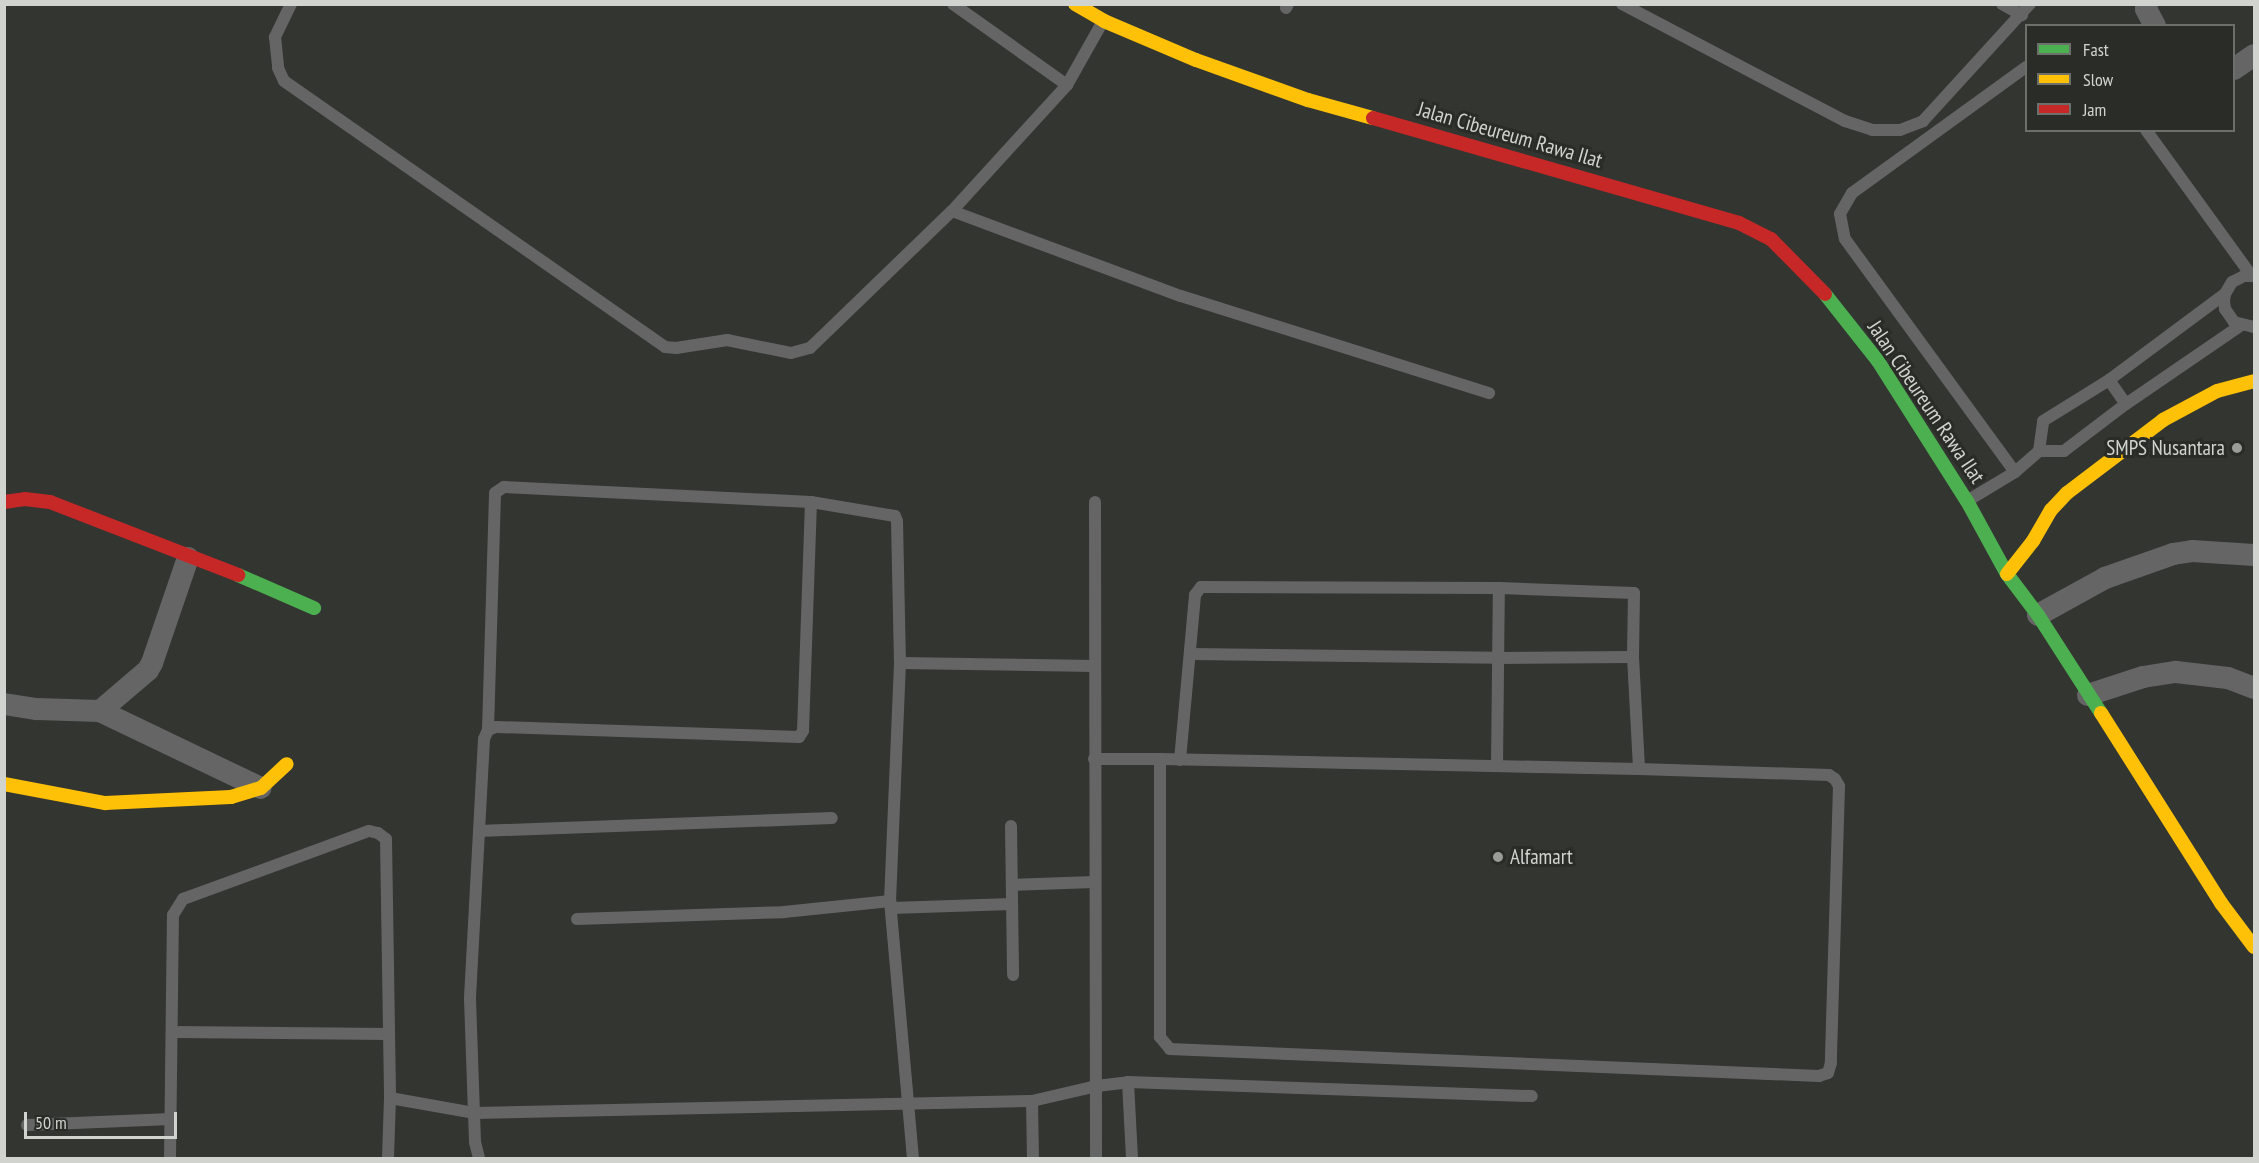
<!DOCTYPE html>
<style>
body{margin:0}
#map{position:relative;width:2259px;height:1163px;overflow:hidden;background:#333531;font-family:"PT Sans Narrow",sans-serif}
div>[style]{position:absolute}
.lane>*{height:12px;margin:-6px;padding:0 6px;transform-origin:6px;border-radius:6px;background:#656565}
.street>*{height:22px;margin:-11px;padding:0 11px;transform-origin:11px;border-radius:11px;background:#656565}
.fast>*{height:14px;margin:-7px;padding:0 7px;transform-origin:7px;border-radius:7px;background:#4caf50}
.slow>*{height:14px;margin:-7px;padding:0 7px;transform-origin:7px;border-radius:7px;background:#ffc107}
.jam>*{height:14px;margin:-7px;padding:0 7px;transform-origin:7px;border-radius:7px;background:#c62828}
.dots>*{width:16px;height:16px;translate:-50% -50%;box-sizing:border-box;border:3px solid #2a2c27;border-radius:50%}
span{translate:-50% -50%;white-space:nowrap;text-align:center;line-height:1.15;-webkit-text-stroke:6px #2a2c27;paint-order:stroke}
.street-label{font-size:21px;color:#d1d3cf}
.poi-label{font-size:21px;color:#d1d3cf}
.right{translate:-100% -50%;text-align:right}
.left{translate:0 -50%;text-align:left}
.frame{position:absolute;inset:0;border:6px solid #d1d3cf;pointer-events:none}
.legend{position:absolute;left:2025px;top:24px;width:210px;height:108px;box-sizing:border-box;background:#2a2c27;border:2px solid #6d6f6a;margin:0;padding:8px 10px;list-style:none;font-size:18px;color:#d1d3cf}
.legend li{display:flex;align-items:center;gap:12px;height:30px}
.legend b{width:30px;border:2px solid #6d6f6a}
.scale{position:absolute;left:24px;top:1112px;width:153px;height:27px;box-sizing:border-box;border:3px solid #d1d3cf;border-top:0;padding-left:8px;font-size:18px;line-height:21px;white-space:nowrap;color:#d1d3cf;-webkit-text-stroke:4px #2a2c27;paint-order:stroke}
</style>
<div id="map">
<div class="lane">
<div style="left:291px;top:4px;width:37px;rotate:116deg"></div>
<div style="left:275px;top:37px;width:31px;rotate:84deg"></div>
<div style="left:278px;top:68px;width:14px;rotate:65deg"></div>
<div style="left:284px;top:81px;width:465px;rotate:34.9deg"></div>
<div style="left:665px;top:347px;width:11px;rotate:5deg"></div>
<div style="left:676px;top:348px;width:52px;rotate:-8.9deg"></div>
<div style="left:727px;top:340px;width:65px;rotate:11.5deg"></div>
<div style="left:791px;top:353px;width:20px;rotate:-15deg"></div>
<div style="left:810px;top:348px;width:197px;rotate:-44deg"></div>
<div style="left:952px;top:211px;width:171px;rotate:-47.6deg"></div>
<div style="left:1067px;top:85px;width:73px;rotate:-60.6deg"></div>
<div style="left:953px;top:4px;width:140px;rotate:35.4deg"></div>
<div style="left:1622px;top:4px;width:252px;rotate:27.7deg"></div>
<div style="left:1845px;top:121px;width:28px;rotate:18deg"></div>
<div style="left:1872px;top:130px;width:28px"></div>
<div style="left:1900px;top:130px;width:25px;rotate:-21deg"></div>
<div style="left:1923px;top:121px;width:159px;rotate:-47.6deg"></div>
<div style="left:2002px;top:4px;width:23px;rotate:29deg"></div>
<div style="left:1286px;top:8px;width:4px;rotate:-63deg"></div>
<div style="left:2026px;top:67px;width:215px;rotate:144.1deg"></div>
<div style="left:1852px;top:193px;width:24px;rotate:120deg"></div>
<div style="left:1840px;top:214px;width:25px;rotate:79deg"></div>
<div style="left:1845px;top:239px;width:288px;rotate:53.9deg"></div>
<div style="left:2015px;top:472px;width:32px;rotate:-41deg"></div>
<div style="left:2039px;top:451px;width:25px"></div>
<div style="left:2064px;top:451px;width:78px;rotate:-37.2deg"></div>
<div style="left:2126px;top:404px;width:138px;rotate:-34.4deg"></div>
<div style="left:2146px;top:130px;width:179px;rotate:54.1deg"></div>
<div style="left:952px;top:211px;width:244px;rotate:20.4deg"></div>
<div style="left:1181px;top:296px;width:323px;rotate:17.5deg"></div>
<div style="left:2254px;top:276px;width:10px;rotate:180deg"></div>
<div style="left:2244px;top:276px;width:13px;rotate:153deg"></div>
<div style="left:2232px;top:282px;width:14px;rotate:120deg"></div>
<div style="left:2225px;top:294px;width:7px;rotate:98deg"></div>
<div style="left:2224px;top:301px;width:8px;rotate:83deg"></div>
<div style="left:2225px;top:309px;width:16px;rotate:55deg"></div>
<div style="left:2234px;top:322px;width:21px;rotate:14deg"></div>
<div style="left:2109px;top:380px;width:29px;rotate:55deg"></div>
<div style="left:2039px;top:451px;width:30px;rotate:-82deg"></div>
<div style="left:2043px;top:421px;width:78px;rotate:-31.8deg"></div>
<div style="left:2109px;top:380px;width:144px;rotate:-36.6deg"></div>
<div style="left:1967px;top:501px;width:56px;rotate:-31.1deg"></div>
<div style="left:811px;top:502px;width:229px;rotate:92deg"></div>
<div style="left:803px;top:731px;width:7px;rotate:124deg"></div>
<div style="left:799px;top:737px;width:303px;rotate:-178.1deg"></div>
<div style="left:496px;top:727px;width:9px;rotate:159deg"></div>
<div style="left:488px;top:730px;width:10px;rotate:114deg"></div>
<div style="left:484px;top:739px;width:260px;rotate:93.1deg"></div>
<div style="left:470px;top:999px;width:114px;rotate:88deg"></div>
<div style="left:474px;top:1113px;width:558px;rotate:-1.23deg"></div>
<div style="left:1032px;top:1101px;width:67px;rotate:-13deg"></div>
<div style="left:1097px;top:1086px;width:31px;rotate:-7deg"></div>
<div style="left:1128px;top:1082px;width:404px;rotate:2deg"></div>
<div style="left:1095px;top:502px;width:656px;rotate:89.91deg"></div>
<div style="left:1190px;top:654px;width:308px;rotate:0.7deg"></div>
<div style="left:1498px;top:658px;width:135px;rotate:-0.4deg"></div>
<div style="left:900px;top:663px;width:195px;rotate:0.9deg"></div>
<div style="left:488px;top:730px;width:237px;rotate:-88.3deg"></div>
<div style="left:495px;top:493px;width:11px;rotate:-34deg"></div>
<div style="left:504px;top:487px;width:307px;rotate:2.8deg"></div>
<div style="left:811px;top:502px;width:85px;rotate:9.5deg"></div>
<div style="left:895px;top:516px;width:5px;rotate:68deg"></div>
<div style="left:897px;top:521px;width:142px;rotate:88.8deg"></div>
<div style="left:900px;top:663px;width:238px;rotate:92.4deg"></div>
<div style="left:890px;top:901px;width:258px;rotate:84.9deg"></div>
<div style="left:1094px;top:759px;width:66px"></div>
<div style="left:1160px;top:759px;width:479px;rotate:1.2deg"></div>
<div style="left:1639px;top:769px;width:190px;rotate:1.8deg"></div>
<div style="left:1829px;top:775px;width:7px;rotate:34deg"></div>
<div style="left:1835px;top:779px;width:8px;rotate:60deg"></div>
<div style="left:1839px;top:786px;width:277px;rotate:91.7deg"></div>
<div style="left:1831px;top:1063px;width:10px;rotate:107deg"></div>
<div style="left:1828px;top:1073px;width:9px;rotate:162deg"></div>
<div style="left:1819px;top:1076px;width:650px;rotate:-177.62deg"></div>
<div style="left:1170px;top:1049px;width:16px;rotate:-130deg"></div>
<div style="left:1160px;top:1037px;width:278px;rotate:-90deg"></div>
<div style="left:1180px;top:760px;width:166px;rotate:-84.8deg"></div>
<div style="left:1195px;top:595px;width:10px;rotate:-53deg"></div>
<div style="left:1201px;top:587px;width:298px;rotate:0.2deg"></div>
<div style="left:1499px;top:588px;width:135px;rotate:2.1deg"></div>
<div style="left:1634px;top:593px;width:64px;rotate:90.9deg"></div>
<div style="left:1633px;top:657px;width:112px;rotate:86.9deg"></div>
<div style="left:1497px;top:766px;width:178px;rotate:-89.4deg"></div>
<div style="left:1011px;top:826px;width:149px;rotate:89.2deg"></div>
<div style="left:479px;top:831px;width:353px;rotate:-2.1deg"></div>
<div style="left:1012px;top:885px;width:82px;rotate:-2.1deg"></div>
<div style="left:891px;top:908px;width:121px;rotate:-1.9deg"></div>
<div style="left:577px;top:919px;width:207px;rotate:-1.9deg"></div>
<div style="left:784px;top:912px;width:107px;rotate:-5.9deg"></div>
<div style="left:172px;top:1032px;width:217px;rotate:0.5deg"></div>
<div style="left:1128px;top:1082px;width:76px;rotate:87deg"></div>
<div style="left:390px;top:1098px;width:85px;rotate:10.1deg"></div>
<div style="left:474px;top:1113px;width:29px;rotate:88deg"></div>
<div style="left:475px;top:1142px;width:16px;rotate:76deg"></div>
<div style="left:1032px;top:1101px;width:57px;rotate:89deg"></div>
<div style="left:27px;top:1125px;width:144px;rotate:-2.4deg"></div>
<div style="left:170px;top:1158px;width:243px;rotate:-89.3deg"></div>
<div style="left:173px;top:915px;width:19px;rotate:-58deg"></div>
<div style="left:183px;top:899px;width:198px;rotate:-20.1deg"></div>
<div style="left:369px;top:831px;width:9px;rotate:13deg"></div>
<div style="left:378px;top:833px;width:10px;rotate:37deg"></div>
<div style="left:386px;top:839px;width:259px;rotate:89.1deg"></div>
<div style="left:390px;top:1098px;width:60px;rotate:91.9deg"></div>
</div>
<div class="street">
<div style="left:2147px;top:4px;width:5px;rotate:101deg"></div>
<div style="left:2146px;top:9px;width:19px;rotate:62deg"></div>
<div style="left:2234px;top:69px;width:24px;rotate:-35deg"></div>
<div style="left:2038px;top:615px;width:77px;rotate:-28.9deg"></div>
<div style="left:2105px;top:578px;width:72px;rotate:-19.4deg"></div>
<div style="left:2173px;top:554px;width:19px;rotate:-9deg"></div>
<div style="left:2192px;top:551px;width:62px;rotate:3.7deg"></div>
<div style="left:2088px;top:695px;width:58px;rotate:-18.1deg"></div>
<div style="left:2143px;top:677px;width:33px;rotate:-9deg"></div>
<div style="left:2176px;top:672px;width:52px;rotate:6.6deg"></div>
<div style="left:2228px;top:678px;width:28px;rotate:21deg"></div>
<div style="left:4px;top:704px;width:33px;rotate:9deg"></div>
<div style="left:37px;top:709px;width:63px;rotate:1.8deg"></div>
<div style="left:100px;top:711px;width:178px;rotate:25.6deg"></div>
<div style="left:100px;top:711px;width:63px;rotate:-40.5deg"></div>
<div style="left:148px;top:670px;width:8px;rotate:-60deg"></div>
<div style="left:152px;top:663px;width:111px;rotate:-71.1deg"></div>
</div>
<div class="fast">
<div style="left:1825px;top:294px;width:85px;rotate:51.7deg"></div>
<div style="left:1878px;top:361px;width:166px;rotate:57.6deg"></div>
<div style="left:1967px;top:501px;width:83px;rotate:61.3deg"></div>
<div style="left:2007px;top:574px;width:51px;rotate:52.9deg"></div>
<div style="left:2038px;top:615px;width:117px;rotate:57.3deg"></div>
<div style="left:238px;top:575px;width:83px;rotate:23.5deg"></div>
</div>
<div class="slow">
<div style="left:1075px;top:4px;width:34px;rotate:30deg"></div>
<div style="left:1104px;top:21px;width:100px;rotate:23deg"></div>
<div style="left:1196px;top:60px;width:119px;rotate:19.7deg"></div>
<div style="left:1308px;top:100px;width:67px;rotate:15.5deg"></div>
<div style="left:2007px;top:574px;width:42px;rotate:-51.8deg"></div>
<div style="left:2033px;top:541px;width:36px;rotate:-60deg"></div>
<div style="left:2051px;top:510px;width:23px;rotate:-47deg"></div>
<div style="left:2067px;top:493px;width:121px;rotate:-37.2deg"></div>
<div style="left:2163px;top:420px;width:61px;rotate:-28.2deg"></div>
<div style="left:2217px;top:391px;width:38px;rotate:-15deg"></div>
<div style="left:2101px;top:713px;width:225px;rotate:57.7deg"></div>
<div style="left:2221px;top:903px;width:55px;rotate:53.1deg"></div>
<div style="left:4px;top:784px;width:103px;rotate:10.7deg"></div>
<div style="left:105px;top:803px;width:126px;rotate:-2.7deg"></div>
<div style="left:231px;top:797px;width:31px;rotate:-17deg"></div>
<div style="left:261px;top:788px;width:35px;rotate:-43deg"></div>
</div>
<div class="jam">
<div style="left:1373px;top:118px;width:381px;rotate:16deg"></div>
<div style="left:1739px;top:223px;width:36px;rotate:27deg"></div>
<div style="left:1771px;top:239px;width:77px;rotate:45.5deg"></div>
<div style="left:4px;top:502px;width:21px;rotate:-8deg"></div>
<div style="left:25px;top:499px;width:25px;rotate:7deg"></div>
<div style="left:50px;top:502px;width:202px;rotate:21.2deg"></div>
</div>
<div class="dots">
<div style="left:2237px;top:448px;background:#9a9c98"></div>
<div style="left:1498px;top:857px;background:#9a9c98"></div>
</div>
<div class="street-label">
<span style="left:1510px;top:135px;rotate:16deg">Jalan Cibeureum Rawa Ilat</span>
<span style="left:1926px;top:402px;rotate:56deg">Jalan Cibeureum Rawa Ilat</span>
</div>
<div class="poi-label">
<span class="right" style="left:2225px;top:448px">SMPS Nusantara</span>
<span class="left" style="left:1510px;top:857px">Alfamart</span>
</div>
<div class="frame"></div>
<ul class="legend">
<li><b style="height:8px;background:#4caf50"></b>Fast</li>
<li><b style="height:8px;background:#ffc107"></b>Slow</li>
<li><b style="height:8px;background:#c62828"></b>Jam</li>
</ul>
<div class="scale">50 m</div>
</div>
